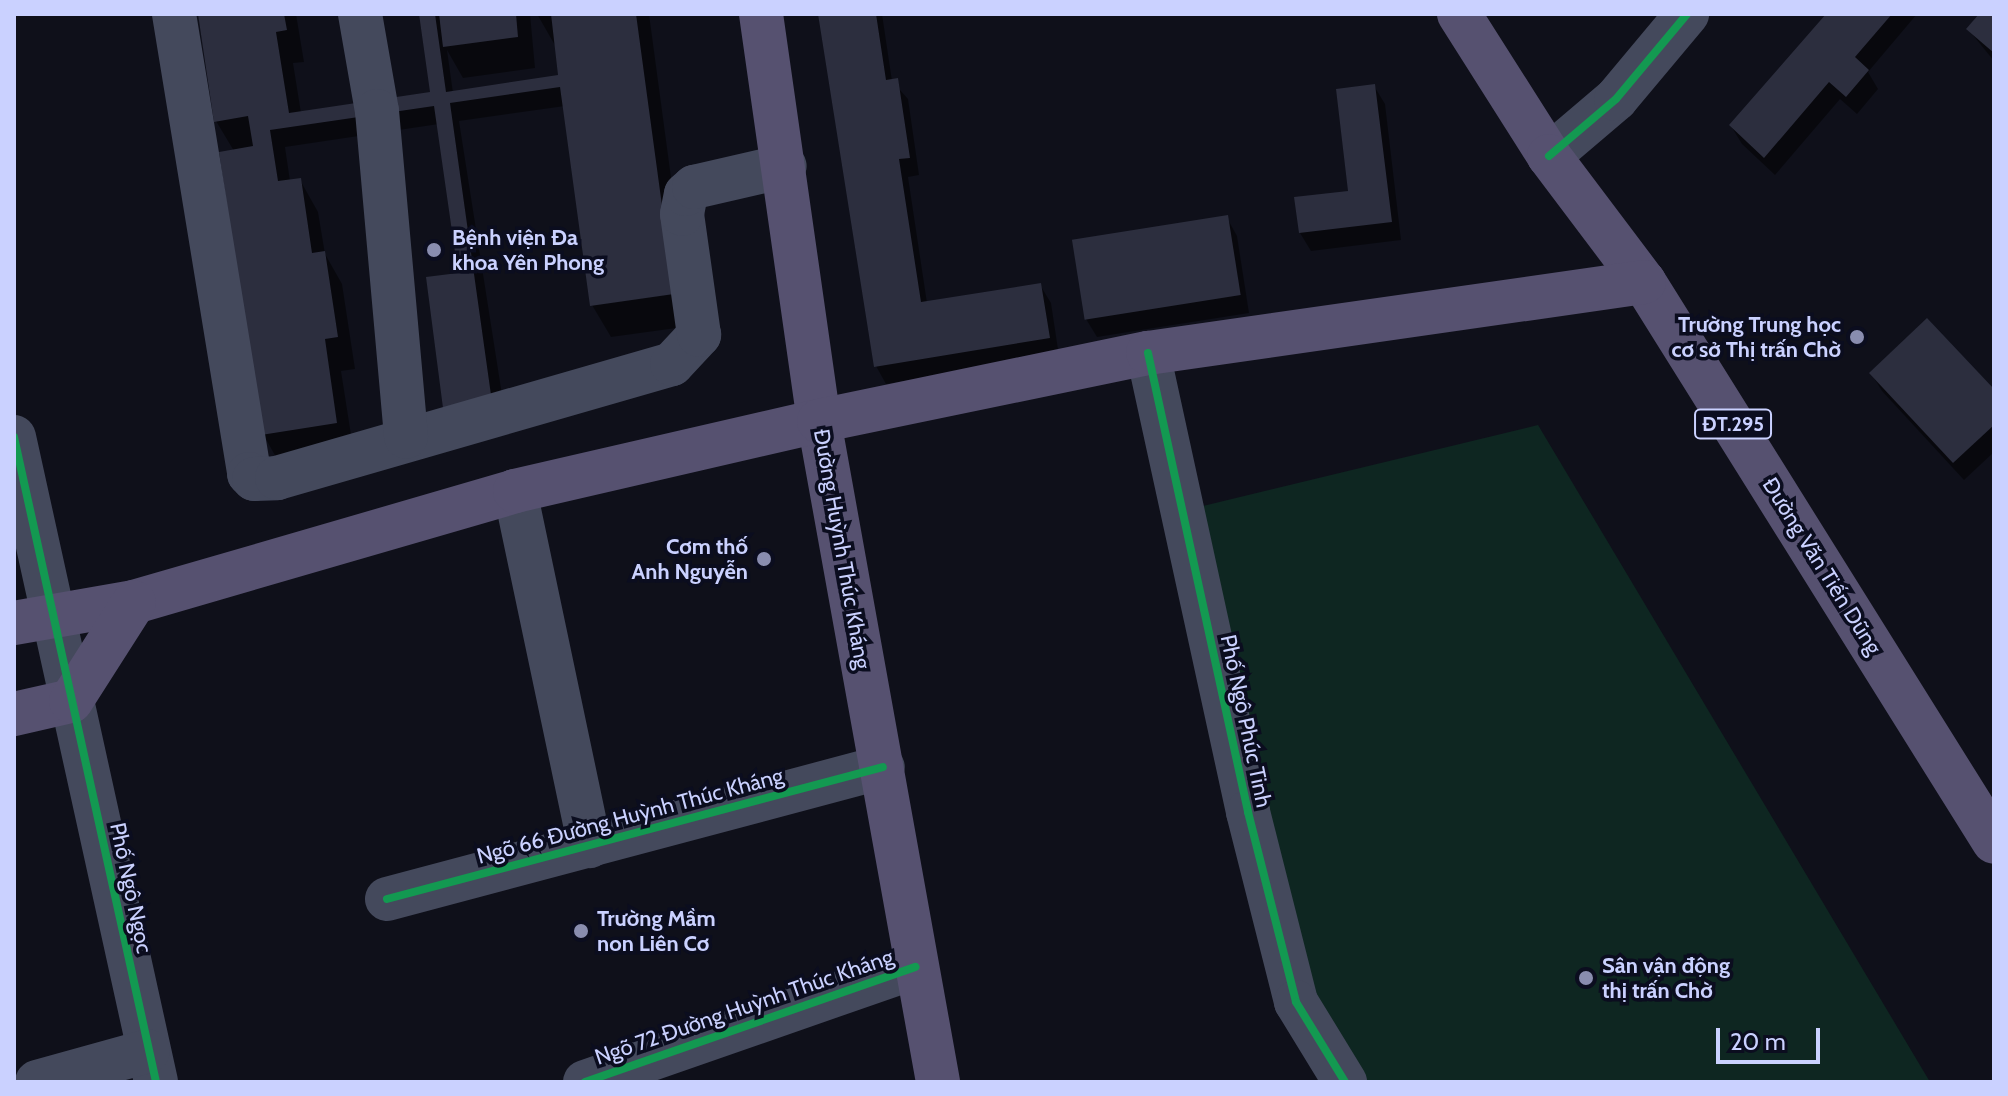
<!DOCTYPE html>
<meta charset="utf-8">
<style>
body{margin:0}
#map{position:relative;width:2008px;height:1096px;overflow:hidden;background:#0f101a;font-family:Cabin,sans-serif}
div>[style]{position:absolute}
.green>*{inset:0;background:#0e2621}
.shadow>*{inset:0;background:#0007}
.building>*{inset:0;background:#2c2e3e;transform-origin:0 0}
.minor>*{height:44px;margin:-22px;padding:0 22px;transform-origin:22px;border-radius:22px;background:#44495c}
.major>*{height:44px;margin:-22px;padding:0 22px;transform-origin:22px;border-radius:22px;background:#565170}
.cycleway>*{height:8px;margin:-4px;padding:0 4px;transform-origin:4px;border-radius:4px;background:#139951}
.dots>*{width:22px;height:22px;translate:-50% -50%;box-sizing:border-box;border:4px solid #0b0d1f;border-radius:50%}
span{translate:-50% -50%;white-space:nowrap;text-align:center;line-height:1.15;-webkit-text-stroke:7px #0b0d1f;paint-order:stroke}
.shield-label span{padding:2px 6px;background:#0b0d1f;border:2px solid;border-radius:6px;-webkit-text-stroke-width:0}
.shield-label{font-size:20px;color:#cad1ff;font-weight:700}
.poi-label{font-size:22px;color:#cad1ff;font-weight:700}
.left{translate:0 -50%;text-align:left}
.right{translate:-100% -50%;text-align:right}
.street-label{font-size:22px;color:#cad1ff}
.frame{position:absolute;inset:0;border:16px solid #cad1ff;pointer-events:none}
.scale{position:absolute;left:1716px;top:1028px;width:104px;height:36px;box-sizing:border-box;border:4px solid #cad1ff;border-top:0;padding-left:10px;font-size:24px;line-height:28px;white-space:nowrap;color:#cad1ff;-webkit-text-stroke:6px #0b0d1f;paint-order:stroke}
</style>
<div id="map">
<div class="green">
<div style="clip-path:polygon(1538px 425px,1930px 1082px,1361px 1082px,1308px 990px,1203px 506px)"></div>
</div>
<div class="shadow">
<div style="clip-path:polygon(200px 14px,296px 14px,304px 62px,293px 63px,301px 113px,432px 94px,421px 14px,530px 14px,535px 68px,463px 78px,447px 50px,453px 93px,562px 86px,556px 47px,537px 14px,649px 14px,691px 326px,611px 337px,592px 305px,565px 106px,459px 121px,508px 433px,464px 439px,460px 274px,439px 124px,285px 147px,290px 181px,300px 180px,318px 212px,325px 254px,342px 284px,355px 369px,341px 371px,354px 454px,281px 466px,263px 434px,234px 151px,216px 121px)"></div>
<div style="clip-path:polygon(820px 14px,882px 14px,892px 81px,908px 99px,919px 175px,908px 177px,927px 303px,1040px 285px,1051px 303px,1059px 356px,886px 384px,876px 366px)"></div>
<div style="clip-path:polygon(1829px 14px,1917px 14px,1868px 72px,1878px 89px,1857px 114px,1840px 99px,1775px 175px,1742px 144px,1731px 126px)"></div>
<div style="clip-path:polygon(1981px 14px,1994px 14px,1994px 61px,1968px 29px)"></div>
<div style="clip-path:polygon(1374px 86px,1385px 104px,1401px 240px,1311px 251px,1300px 233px,1350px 192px)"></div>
<div style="clip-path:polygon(1227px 218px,1237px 236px,1249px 313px,1097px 337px,1086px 319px)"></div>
<div style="clip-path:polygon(1871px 373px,1994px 392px,1994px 452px,1964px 480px,1882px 391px)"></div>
</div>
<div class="building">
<div style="clip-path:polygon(198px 14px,284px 14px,287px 30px,276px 32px,289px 113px,430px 92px,419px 14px,435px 14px,446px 92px,558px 75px,551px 14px,636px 14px,674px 294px,590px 306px,560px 87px,450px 103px,492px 402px,443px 408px,426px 277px,458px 273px,434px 106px,270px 130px,278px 181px,301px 178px,312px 253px,325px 251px,338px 337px,325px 339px,337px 423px,261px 435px,219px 152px,253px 146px,248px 116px,214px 122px)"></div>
<div style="clip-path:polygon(439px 14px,516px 14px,518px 37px,443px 47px)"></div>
<div style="clip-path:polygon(818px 14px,876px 14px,886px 80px,898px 78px,910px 158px,899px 159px,921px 302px,1041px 283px,1050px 338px,874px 367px)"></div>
<div style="clip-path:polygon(1826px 14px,1892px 14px,1855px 57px,1869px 70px,1846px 97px,1829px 82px,1764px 158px,1729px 125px)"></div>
<div style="clip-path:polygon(1979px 14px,1994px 14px,1994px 53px,1966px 29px)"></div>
<div style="clip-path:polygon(1375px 84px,1392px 222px,1299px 233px,1294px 197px,1348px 191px,1336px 89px)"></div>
<div style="left:1228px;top:215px;width:81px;height:158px;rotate:81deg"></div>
<div style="clip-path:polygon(1927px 318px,1994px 389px,1994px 425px,1953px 463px,1869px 373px)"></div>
</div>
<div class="minor">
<div style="left:174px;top:14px;width:466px;rotate:80.7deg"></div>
<div style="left:249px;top:474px;width:7px;rotate:45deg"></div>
<div style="left:254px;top:479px;width:23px;rotate:-2deg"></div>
<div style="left:277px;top:478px;width:411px;rotate:-16.1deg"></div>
<div style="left:672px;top:364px;width:40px;rotate:-47deg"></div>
<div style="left:699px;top:335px;width:122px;rotate:-98deg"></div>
<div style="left:682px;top:214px;width:20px;rotate:-79deg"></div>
<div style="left:686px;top:194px;width:11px;rotate:-41deg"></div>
<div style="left:694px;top:187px;width:93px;rotate:-13deg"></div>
<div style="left:360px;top:14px;width:98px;rotate:80.1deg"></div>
<div style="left:377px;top:111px;width:327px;rotate:84.9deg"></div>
<div style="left:1549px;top:156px;width:88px;rotate:-40.4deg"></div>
<div style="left:1616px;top:99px;width:111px;rotate:-50.1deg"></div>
<div style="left:1148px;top:353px;width:470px;rotate:77.7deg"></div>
<div style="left:1248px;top:812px;width:196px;rotate:75.8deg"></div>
<div style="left:1296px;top:1002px;width:94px;rotate:58.5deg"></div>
<div style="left:14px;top:437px;width:660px;rotate:77.58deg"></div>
<div style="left:515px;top:491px;width:363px;rotate:78.1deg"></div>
<div style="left:387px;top:899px;width:513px;rotate:-14.9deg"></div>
<div style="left:37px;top:1082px;width:115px;rotate:-15.6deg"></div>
<div style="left:585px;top:1082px;width:350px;rotate:-19.2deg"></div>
</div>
<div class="major">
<div style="left:761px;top:14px;width:411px;rotate:81.9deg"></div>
<div style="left:819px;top:421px;width:672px;rotate:79.79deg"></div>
<div style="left:1459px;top:14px;width:168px;rotate:57.6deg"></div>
<div style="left:1549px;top:156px;width:158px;rotate:53deg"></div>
<div style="left:1644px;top:282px;width:660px;rotate:57.99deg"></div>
<div style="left:14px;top:623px;width:122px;rotate:-9.9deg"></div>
<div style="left:134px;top:602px;width:397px;rotate:-16.2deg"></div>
<div style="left:515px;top:491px;width:312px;rotate:-13deg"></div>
<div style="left:819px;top:421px;width:336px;rotate:-11.7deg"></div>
<div style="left:1148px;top:353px;width:501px;rotate:-8.15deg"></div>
<div style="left:14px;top:714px;width:58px;rotate:-12.8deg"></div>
<div style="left:71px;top:701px;width:117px;rotate:-57.5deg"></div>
</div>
<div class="cycleway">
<div style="left:1549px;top:156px;width:88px;rotate:-40.4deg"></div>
<div style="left:1616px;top:99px;width:111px;rotate:-50.1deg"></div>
<div style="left:1148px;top:353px;width:470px;rotate:77.7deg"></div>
<div style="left:1248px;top:812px;width:196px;rotate:75.8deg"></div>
<div style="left:1296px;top:1002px;width:94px;rotate:58.5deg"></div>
<div style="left:14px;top:437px;width:660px;rotate:77.58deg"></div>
<div style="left:387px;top:899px;width:513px;rotate:-14.9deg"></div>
<div style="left:585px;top:1082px;width:350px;rotate:-19.2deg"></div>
</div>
<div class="dots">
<div style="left:434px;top:250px;background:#898daf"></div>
<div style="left:1857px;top:337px;background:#898daf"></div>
<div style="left:764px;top:559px;background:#898daf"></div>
<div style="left:581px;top:931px;background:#898daf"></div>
<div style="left:1586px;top:978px;background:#898daf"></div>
</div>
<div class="shield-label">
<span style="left:1733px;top:424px">ĐT.295</span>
</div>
<div class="poi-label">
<span class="left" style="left:452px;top:250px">Bệnh viện Đa<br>khoa Yên Phong</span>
<span class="right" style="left:1841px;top:337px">Trường Trung học<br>cơ sở Thị trấn Chờ</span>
<span class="right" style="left:748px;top:559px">Cơm thố<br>Anh Nguyễn</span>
<span class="left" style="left:597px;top:931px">Trường Mầm<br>non Liên Cơ</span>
<span class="left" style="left:1602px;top:978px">Sân vận động<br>thị trấn Chờ</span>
</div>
<div class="street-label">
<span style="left:842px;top:549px;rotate:80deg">Đường Huỳnh Thúc Kháng</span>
<span style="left:1822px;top:566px;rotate:58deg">Đường Văn Tiến Dũng</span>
<span style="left:1246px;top:721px;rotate:78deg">Phố Ngô Phúc Tinh</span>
<span style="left:630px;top:816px;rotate:-15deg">Ngõ 66 Đường Huỳnh Thúc Kháng</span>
<span style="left:131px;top:888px;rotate:78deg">Phố Ngô Ngọc</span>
<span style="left:744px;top:1007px;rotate:-19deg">Ngõ 72 Đường Huỳnh Thúc Kháng</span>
</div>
<div class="frame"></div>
<div class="scale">20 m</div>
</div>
